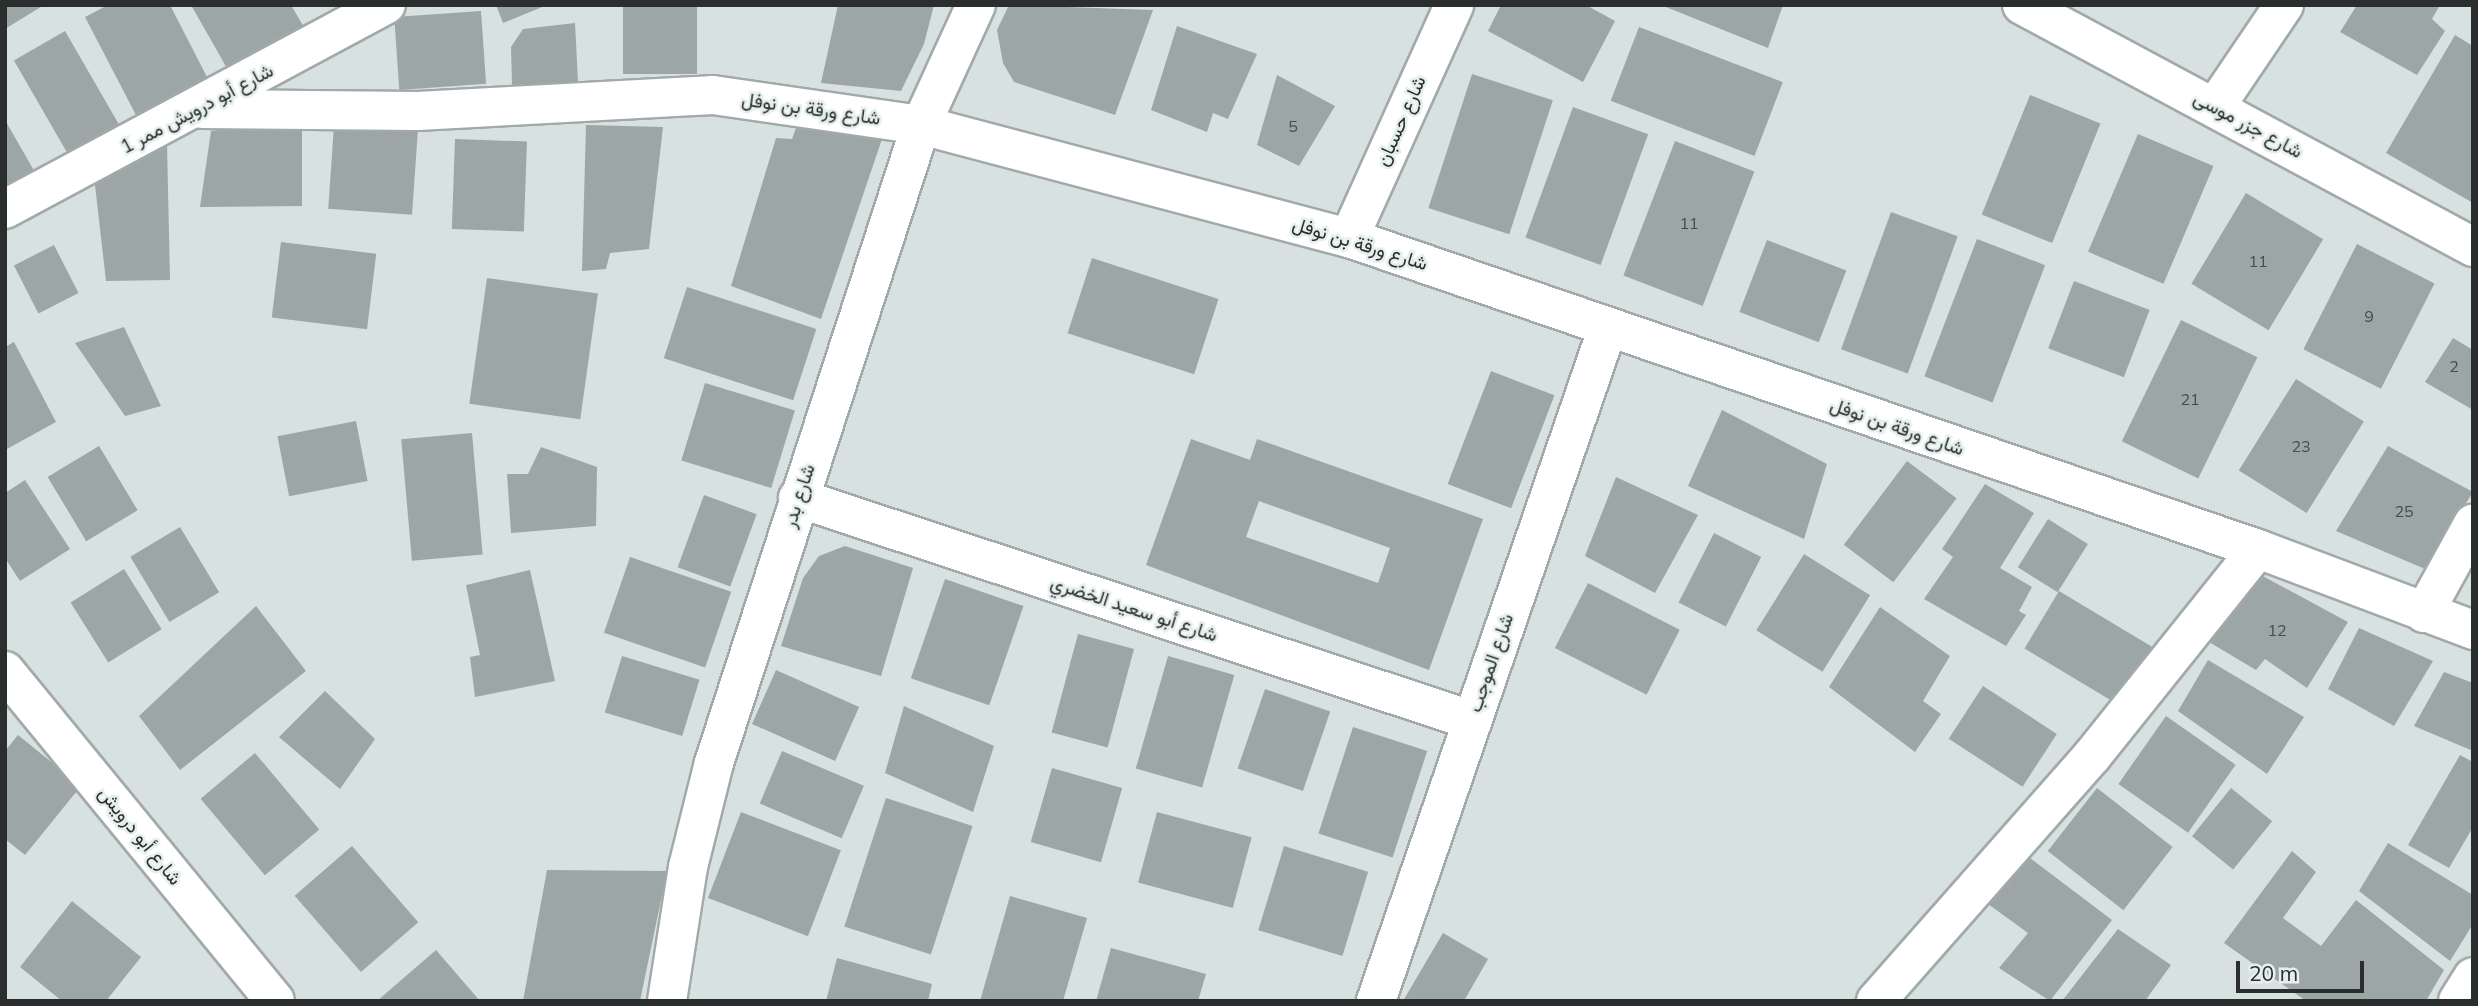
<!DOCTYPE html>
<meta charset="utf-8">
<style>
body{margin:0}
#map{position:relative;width:2478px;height:1006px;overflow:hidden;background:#d8e1e1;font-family:Mulish,Vazirmatn,sans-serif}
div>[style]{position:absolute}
.building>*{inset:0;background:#9da6a6;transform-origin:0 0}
.roads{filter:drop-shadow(2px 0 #a1aaa9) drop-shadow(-2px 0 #a1aaa9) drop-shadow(0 2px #a1aaa9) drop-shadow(0 -2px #a1aaa9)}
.street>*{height:38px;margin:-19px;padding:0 19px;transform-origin:19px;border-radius:19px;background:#fff}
span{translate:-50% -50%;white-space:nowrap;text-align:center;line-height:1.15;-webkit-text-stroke:5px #e5efee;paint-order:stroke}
.number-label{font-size:16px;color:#474c4b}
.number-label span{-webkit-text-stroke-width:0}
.street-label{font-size:19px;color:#2a2e2d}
.frame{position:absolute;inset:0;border:7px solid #2a2e2d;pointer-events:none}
.scale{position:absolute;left:2236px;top:961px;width:128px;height:32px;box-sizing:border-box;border:4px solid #2a2e2d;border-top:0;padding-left:9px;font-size:21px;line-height:24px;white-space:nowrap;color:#2a2e2d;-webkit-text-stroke:5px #e5efee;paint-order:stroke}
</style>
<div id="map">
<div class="building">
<div style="clip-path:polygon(5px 5px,44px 5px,5px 29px)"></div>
<div style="clip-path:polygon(108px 5px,170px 5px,208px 79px,137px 117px,85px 17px)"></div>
<div style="clip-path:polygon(191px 5px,291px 5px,308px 34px,232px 77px)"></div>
<div style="clip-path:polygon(496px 5px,547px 5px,503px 23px)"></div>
<div style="left:623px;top:5px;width:74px;height:69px"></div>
<div style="clip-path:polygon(838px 5px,934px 5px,924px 44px,901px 91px,821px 83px)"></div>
<div style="clip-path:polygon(1009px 5px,1153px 10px,1115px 115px,1014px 82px,1003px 63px,997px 30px)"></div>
<div style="clip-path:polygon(1501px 5px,1586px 5px,1615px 21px,1583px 82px,1488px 31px)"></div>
<div style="clip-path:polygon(1661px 5px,1783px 5px,1768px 48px)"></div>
<div style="clip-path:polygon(2357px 5px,2440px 5px,2432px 19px,2445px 31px,2417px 75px,2340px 32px)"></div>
<div style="left:481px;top:11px;width:73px;height:87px;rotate:86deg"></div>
<div style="clip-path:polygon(575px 23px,578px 82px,512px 85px,511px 47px,523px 29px)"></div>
<div style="clip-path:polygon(1177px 26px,1257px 54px,1228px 119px,1213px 113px,1207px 132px,1151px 110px)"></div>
<div style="left:1639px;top:27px;width:154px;height:79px;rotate:21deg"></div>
<div style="left:65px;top:31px;width:112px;height:59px;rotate:60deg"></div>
<div style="clip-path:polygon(2455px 35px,2473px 46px,2473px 203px,2386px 153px)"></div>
<div style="left:1472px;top:74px;width:85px;height:141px;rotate:18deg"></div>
<div style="clip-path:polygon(1277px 75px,1335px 106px,1299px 166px,1257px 145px)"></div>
<div style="left:2030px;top:95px;width:76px;height:129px;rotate:22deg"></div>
<div style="left:1573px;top:107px;width:80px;height:139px;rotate:20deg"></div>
<div style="clip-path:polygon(302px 119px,302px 206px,200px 207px,211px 131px)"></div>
<div style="clip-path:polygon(5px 120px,36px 174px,5px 191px)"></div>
<div style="clip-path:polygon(799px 120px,883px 136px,821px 319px,731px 286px,776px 138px,792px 139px)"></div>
<div style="clip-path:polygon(586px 125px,663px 127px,649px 249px,610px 253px,606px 269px,582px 271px)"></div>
<div style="left:334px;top:126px;width:84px;height:83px;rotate:4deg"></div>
<div style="left:2138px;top:134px;width:82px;height:128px;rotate:23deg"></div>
<div style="left:455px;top:139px;width:72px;height:90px;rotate:2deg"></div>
<div style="left:1675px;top:141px;width:85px;height:144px;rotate:21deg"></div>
<div style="clip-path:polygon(167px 144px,170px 280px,106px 281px,95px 185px)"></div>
<div style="left:2246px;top:193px;width:90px;height:106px;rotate:31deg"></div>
<div style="left:1891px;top:212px;width:71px;height:146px;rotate:20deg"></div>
<div style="left:1977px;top:239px;width:73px;height:147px;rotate:21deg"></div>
<div style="left:1767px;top:240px;width:85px;height:77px;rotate:21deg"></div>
<div style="left:281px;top:242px;width:96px;height:76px;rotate:7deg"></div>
<div style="left:2357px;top:244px;width:87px;height:118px;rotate:27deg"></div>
<div style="left:54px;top:245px;width:54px;height:45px;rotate:63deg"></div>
<div style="left:1092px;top:258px;width:133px;height:79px;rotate:18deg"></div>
<div style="left:487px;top:278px;width:112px;height:127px;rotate:8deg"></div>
<div style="left:2074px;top:281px;width:81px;height:72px;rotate:21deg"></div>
<div style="left:687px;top:287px;width:136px;height:75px;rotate:18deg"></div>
<div style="left:2181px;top:320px;width:85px;height:135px;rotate:26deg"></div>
<div style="clip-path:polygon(124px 327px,161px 406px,125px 416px,75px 343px)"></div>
<div style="clip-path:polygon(2453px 338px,2473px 350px,2473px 410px,2425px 382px)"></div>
<div style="clip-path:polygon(14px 342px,56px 422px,5px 450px,5px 347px)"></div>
<div style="left:1491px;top:371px;width:68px;height:121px;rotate:21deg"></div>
<div style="left:2296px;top:379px;width:80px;height:108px;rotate:32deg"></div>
<div style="left:705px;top:383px;width:94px;height:81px;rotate:17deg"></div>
<div style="clip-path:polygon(1722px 410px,1827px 464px,1804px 539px,1688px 486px)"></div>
<div style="left:356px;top:421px;width:61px;height:80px;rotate:79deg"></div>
<div style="left:472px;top:433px;width:122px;height:71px;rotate:85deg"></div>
<div style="clip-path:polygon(evenodd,1191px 439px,1250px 460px,1257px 439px,1483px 519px,1429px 670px,1146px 565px,1191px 439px,1259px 501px,1390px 548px,1378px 583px,1246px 537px,1259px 501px)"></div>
<div style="left:99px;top:446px;width:75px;height:60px;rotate:59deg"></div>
<div style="clip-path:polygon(2388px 446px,2473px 492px,2425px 569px,2336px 531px)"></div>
<div style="clip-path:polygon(541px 447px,597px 467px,596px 526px,511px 533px,507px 474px,528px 474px)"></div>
<div style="left:1907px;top:461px;width:62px;height:105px;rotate:37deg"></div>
<div style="clip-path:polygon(1616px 477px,1698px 515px,1655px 593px,1585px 556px)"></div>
<div style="clip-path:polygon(25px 480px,70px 549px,20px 581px,5px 558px,5px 493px)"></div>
<div style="clip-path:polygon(1985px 484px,2034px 513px,2000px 568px,2032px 587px,2019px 611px,2026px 615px,2006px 646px,1924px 599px,1953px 557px,1942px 549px)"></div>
<div style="left:704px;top:495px;width:56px;height:77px;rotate:20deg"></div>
<div style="left:2048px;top:519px;width:47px;height:57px;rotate:32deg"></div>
<div style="left:180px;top:527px;width:76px;height:58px;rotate:59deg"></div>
<div style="left:1714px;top:533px;width:53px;height:78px;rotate:27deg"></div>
<div style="clip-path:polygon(845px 546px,913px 568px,881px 676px,781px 646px,803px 578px,819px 556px)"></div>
<div style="left:1804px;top:554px;width:78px;height:90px;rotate:32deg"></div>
<div style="left:630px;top:557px;width:107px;height:80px;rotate:19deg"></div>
<div style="left:124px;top:569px;width:71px;height:63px;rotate:58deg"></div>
<div style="clip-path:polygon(530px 570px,555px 681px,475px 697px,470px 657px,480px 655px,466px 585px)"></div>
<div style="clip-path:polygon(2259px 574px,2348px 622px,2307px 688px,2265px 659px,2256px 670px,2204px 639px)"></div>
<div style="left:945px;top:579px;width:83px;height:105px;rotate:19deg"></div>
<div style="left:1588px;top:583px;width:103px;height:73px;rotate:27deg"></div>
<div style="left:2059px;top:591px;width:108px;height:67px;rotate:31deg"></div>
<div style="clip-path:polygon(256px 606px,306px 671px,180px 770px,139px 716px)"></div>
<div style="clip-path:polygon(1880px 607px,1950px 656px,1923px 701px,1941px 714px,1915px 752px,1829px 687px)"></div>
<div style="clip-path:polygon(2359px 628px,2433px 661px,2394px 726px,2328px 689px)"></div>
<div style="left:1078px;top:634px;width:58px;height:102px;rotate:15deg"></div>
<div style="left:622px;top:656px;width:81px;height:59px;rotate:17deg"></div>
<div style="left:1168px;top:656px;width:69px;height:117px;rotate:16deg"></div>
<div style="clip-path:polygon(2208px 660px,2304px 717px,2267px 774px,2178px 711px)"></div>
<div style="left:776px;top:670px;width:91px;height:59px;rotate:24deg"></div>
<div style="clip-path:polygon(2444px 672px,2473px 683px,2473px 751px,2414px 726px)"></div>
<div style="left:1983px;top:686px;width:88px;height:63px;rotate:33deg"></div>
<div style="left:1265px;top:689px;width:69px;height:84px;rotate:19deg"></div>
<div style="clip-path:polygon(325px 691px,375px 739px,340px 789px,279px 737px)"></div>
<div style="clip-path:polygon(904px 706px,994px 746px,973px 812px,885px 773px)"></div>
<div style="left:2166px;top:716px;width:85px;height:83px;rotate:35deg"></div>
<div style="left:1353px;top:727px;width:78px;height:112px;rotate:18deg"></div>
<div style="clip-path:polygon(18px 735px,81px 786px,25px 855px,5px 839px,5px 751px)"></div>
<div style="left:782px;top:751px;width:89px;height:57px;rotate:23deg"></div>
<div style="left:255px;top:753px;width:100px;height:71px;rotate:50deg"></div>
<div style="clip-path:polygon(2460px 755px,2473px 762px,2473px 827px,2449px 868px,2408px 845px)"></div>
<div style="left:1052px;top:768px;width:73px;height:77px;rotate:16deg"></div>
<div style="left:2097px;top:788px;width:96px;height:80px;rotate:38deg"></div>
<div style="left:2231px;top:788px;width:53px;height:62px;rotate:39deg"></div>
<div style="left:886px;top:798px;width:91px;height:135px;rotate:18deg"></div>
<div style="left:741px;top:812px;width:107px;height:92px;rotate:21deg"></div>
<div style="left:1157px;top:812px;width:98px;height:73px;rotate:15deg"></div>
<div style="clip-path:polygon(2388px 843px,2473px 895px,2473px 924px,2450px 961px,2359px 891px)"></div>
<div style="left:352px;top:846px;width:101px;height:76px;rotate:49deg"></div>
<div style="left:1284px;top:846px;width:88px;height:88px;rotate:17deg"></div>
<div style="clip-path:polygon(2292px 851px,2316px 872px,2283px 918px,2321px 946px,2356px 900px,2444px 970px,2426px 1001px,2306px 1001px,2224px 943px)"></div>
<div style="clip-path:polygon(2026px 855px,2112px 920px,2050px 1001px,1999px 968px,2028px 933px,1988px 904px)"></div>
<div style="clip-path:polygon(547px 870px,667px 871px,640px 1001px,523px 1001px)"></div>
<div style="clip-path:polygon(1010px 896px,1087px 918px,1063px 1001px,980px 1001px)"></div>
<div style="clip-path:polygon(72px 901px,141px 957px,106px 1001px,62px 1001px,20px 967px)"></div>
<div style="clip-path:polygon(2118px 929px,2171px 965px,2145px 1001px,2062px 1001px)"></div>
<div style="clip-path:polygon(1443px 933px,1488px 959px,1464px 1001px,1403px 1001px)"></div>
<div style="clip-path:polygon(1111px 948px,1206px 974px,1198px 1001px,1096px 1001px)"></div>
<div style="clip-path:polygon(436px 950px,480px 1001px,377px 1001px)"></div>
<div style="clip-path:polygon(837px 958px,932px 984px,928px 1001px,826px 1001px)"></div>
</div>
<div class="roads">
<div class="street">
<div style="left:2022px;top:5px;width:512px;rotate:28.22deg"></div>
<div style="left:2215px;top:107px;width:123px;rotate:-55.9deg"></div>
<div style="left:202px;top:109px;width:216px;rotate:0.5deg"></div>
<div style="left:418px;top:111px;width:295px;rotate:-3.1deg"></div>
<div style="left:713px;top:95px;width:210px;rotate:8.2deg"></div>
<div style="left:921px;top:125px;width:443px;rotate:14.8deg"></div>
<div style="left:1349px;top:238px;width:961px;rotate:18.89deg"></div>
<div style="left:2258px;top:549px;width:230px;rotate:20.6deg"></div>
<div style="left:5px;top:209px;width:432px;rotate:-28.2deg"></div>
<div style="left:1349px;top:238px;width:256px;rotate:-65.7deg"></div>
<div style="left:798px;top:498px;width:709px;rotate:18.26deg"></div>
<div style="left:2424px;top:613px;width:102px;rotate:-61.2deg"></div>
<div style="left:5px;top:671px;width:426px;rotate:50.7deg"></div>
<div style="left:667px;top:1001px;width:136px;rotate:-81.1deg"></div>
<div style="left:688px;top:867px;width:107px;rotate:-76deg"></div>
<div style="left:714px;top:763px;width:671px;rotate:-72.02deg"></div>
<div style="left:921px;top:125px;width:132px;rotate:-65.4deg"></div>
<div style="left:1376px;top:1001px;width:713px;rotate:-71.01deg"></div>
<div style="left:1876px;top:1001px;width:327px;rotate:-48.6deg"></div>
<div style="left:2092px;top:756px;width:265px;rotate:-51.3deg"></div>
<div style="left:2458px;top:1001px;width:28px;rotate:-58deg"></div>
</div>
</div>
<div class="number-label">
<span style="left:1293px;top:126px">5</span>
<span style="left:1689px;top:223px">11</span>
<span style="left:2258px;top:261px">11</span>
<span style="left:2369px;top:316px">9</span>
<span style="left:2454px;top:366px">2</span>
<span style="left:2190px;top:399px">21</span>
<span style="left:2301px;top:446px">23</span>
<span style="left:2404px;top:511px">25</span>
<span style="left:2277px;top:630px">12</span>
</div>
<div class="street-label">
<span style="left:197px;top:109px;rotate:-28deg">شارع أبو درويش ممر 1</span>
<span style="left:811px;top:109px;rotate:8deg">شارع ورقة بن نوفل</span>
<span style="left:1401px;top:121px;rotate:-66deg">شارع حسبان</span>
<span style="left:2248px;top:125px;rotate:28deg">شارع جزر موسى</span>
<span style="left:1360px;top:244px;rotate:17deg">شارع ورقة بن نوفل</span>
<span style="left:1897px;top:427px;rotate:19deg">شارع ورقة بن نوفل</span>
<span style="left:799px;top:496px;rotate:-72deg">شارع بدر</span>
<span style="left:1134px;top:609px;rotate:18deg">شارع أبو سعيد الخضري</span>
<span style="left:1491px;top:663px;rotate:-71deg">شارع الموجب</span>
<span style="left:140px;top:836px;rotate:51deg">شارع أبو درويش</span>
</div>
<div class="frame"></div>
<div class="scale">20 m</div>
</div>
